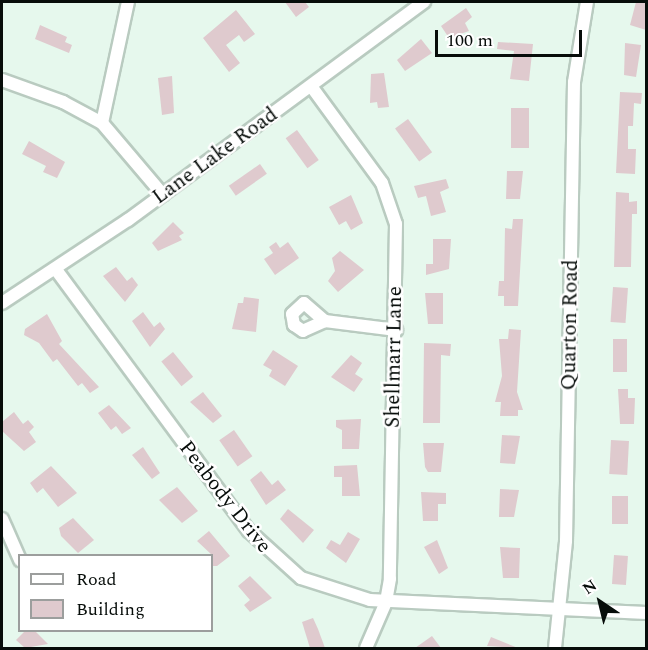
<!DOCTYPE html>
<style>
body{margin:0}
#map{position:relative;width:648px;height:650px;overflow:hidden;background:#e6f8ed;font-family:Spectral,serif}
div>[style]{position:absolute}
.building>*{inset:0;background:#dfcace;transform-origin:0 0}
.roads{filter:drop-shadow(2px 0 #b9cbc0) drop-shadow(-2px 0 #b9cbc0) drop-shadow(0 2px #b9cbc0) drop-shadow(0 -2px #b9cbc0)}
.minor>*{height:12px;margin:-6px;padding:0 6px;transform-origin:6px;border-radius:6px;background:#fff}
span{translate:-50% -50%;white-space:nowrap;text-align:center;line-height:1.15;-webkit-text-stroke:5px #fff;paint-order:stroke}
.street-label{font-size:21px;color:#070d0a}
.frame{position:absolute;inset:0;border:3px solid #070d0a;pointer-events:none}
.legend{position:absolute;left:18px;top:554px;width:195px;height:78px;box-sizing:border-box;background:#fff;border:2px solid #9c9e9d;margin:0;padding:8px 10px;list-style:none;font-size:18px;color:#070d0a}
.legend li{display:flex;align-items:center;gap:12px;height:30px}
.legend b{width:30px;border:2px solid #9c9e9d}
.north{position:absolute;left:570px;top:572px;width:60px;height:60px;-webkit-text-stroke:4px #fff;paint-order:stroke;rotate:325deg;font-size:16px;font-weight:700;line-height:24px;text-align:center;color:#070d0a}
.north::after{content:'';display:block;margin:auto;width:21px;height:27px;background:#070d0a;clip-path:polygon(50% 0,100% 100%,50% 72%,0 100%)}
.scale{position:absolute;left:435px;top:30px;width:147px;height:27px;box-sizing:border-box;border:3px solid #070d0a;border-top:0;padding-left:8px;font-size:18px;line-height:21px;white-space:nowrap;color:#070d0a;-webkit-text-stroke:4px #fff;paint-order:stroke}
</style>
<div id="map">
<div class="building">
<div style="clip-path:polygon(285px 2px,305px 2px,309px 7px,296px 17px)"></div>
<div style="clip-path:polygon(636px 2px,646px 2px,646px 30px,630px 25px)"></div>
<div style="clip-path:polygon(466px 8px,472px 17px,465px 23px,469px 31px,449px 38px,441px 26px)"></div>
<div style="clip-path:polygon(236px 10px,255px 34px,244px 42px,239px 35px,226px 45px,240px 63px,229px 72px,203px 38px)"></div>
<div style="clip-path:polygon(40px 25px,67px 37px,65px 42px,72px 45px,69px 53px,35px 39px)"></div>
<div style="clip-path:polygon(421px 39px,432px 53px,405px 71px,397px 60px)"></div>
<div style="clip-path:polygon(498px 42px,533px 44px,529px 81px,510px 79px,514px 51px,497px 49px)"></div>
<div style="clip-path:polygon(625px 43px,641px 45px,636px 77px,624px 75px)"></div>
<div style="clip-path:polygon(384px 73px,389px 107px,378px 108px,377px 102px,370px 103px,371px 74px)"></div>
<div style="clip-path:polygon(172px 76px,174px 113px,162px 115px,158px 78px)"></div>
<div style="clip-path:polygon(620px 92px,642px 93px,641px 104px,634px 103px,633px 126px,628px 126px,628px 149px,636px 149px,635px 174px,616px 173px)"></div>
<div style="left:511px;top:108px;width:18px;height:40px"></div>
<div style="left:408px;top:119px;width:41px;height:16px;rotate:54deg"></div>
<div style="left:297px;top:130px;width:37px;height:14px;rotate:54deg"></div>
<div style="clip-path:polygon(29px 141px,65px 162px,57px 178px,43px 172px,46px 166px,22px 154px)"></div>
<div style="left:260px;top:164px;width:12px;height:38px;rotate:55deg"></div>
<div style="clip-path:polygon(507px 171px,523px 171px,520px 199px,506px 199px)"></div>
<div style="clip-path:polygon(446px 179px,449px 188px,440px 192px,446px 212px,431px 216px,426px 196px,418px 198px,414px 186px)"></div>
<div style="clip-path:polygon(616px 192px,629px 193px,629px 202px,637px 201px,637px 214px,632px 214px,631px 267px,614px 267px)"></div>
<div style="clip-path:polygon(351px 195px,363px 223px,351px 230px,346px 221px,339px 225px,329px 207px)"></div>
<div style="clip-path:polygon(513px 219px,523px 219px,518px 306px,504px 306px,504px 296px,498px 296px,499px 281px,504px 281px,505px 228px,512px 229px)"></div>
<div style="clip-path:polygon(173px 222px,184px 233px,179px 236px,182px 240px,158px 251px,152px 243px)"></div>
<div style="clip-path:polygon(433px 239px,451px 239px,449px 269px,426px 275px,426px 264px,433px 264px)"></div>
<div style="clip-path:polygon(276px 242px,280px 248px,288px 242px,299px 258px,275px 275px,264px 259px,273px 253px,269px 247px)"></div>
<div style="clip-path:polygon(340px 251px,364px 270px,338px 292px,328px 281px,335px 271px,332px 258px)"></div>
<div style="clip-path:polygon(116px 267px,127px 281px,132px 277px,138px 285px,125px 302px,103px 276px)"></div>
<div style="left:613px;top:287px;width:15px;height:35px;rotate:4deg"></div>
<div style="clip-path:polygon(425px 293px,443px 293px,443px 324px,428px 324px)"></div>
<div style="clip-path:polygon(244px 297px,259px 299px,256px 332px,232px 329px,238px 303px,243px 303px)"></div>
<div style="clip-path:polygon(143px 312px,154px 327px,160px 322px,165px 329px,150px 347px,132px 321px)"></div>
<div style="clip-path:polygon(47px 314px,62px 341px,59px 344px,99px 387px,90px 393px,82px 383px,78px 386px,57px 359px,53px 362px,39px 343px,24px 335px,25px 329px)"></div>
<div style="clip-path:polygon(509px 329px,521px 330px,517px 392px,523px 410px,518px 410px,518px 416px,500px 416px,501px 402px,495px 402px,502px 376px,499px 339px,508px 339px)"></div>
<div style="left:613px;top:339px;width:14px;height:33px"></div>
<div style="clip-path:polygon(424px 343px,451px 344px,450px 356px,441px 355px,440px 423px,423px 423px)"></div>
<div style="clip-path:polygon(273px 350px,298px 366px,285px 386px,269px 376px,272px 370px,263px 365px)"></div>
<div style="left:173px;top:352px;width:32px;height:15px;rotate:51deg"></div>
<div style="clip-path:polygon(351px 355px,362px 363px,355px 374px,363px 379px,354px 392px,331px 377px)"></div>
<div style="clip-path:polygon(618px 389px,628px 389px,628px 398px,635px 398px,634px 424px,620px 424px)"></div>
<div style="clip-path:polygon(203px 392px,222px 416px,213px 423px,190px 402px)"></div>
<div style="clip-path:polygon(109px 405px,131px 428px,122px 434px,116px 426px,111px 430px,98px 413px)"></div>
<div style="clip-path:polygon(14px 412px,23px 424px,28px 420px,34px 427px,29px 432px,36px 442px,24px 451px,2px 431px,2px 422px)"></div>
<div style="clip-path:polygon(361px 419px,359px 449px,342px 449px,342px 430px,336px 427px,336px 420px)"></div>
<div style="left:234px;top:430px;width:32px;height:18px;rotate:55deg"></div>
<div style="clip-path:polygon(502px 435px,520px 436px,515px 464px,500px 463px)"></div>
<div style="left:611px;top:440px;width:18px;height:34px;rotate:3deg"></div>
<div style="clip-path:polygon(423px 443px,444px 443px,441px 472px,428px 472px,425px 467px)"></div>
<div style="clip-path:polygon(143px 447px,160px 473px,152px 479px,132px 455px)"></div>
<div style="clip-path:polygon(357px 465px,360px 496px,342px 496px,342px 477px,334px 477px,334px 466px)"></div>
<div style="clip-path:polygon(51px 466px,77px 493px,58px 507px,43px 488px,37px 493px,30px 483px)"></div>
<div style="clip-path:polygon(261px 471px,272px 485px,278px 480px,286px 490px,266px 505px,250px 480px)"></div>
<div style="clip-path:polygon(177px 487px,198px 511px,182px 523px,159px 500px)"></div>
<div style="clip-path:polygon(500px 489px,519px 490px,514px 517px,499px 517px)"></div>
<div style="clip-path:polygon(421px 492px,446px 493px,446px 504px,438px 504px,438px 521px,423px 521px)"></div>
<div style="left:612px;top:496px;width:16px;height:28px"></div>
<div style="clip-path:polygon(288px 509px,314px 530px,303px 543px,280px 519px)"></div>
<div style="clip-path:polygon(73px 518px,94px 540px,78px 553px,61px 536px,59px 528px)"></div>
<div style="clip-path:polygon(209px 531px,230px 556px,217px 566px,212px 566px,212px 555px,197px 541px)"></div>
<div style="clip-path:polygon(348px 532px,360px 539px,346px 563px,326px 548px,331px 540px,340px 545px)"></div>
<div style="clip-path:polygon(437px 540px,448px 568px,439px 574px,424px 547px)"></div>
<div style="clip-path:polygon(500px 547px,520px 548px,519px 578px,503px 578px)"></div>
<div style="left:614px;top:555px;width:14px;height:29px;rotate:4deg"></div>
<div style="clip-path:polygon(250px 576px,272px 598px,250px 612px,244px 605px,250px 600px,238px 586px)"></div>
<div style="clip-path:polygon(313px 618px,318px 629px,325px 648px,310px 648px,302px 622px)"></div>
<div style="clip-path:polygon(26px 630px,34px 630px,48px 644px,25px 648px,16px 640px)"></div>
<div style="clip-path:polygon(432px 636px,441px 648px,415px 648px)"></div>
<div style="clip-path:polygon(491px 637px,518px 648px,487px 646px)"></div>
</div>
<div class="roads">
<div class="minor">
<div style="left:2px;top:80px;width:65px;rotate:19.8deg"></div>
<div style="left:63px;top:102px;width:44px;rotate:28.3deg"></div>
<div style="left:102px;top:123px;width:94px;rotate:49.7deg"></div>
<div style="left:311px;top:86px;width:120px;rotate:53.8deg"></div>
<div style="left:382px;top:183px;width:43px;rotate:71.1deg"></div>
<div style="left:396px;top:224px;width:355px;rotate:91deg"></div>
<div style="left:390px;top:579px;width:23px;rotate:100deg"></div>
<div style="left:386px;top:602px;width:50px;rotate:113.5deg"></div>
<div style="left:102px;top:123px;width:124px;rotate:-77.9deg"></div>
<div style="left:57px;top:271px;width:323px;rotate:53.6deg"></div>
<div style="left:249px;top:531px;width:70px;rotate:42.1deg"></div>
<div style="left:301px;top:578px;width:72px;rotate:17.7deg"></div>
<div style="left:370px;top:600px;width:276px;rotate:2.7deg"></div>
<div style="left:2px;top:303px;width:151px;rotate:-33.4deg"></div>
<div style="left:128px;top:220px;width:368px;rotate:-36.4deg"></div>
<div style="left:325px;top:321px;width:24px;rotate:156deg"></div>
<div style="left:303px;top:331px;width:11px;rotate:-146deg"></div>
<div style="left:294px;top:325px;width:11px;rotate:-100deg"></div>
<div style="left:292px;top:314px;width:16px;rotate:-43deg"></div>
<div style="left:304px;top:303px;width:28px;rotate:41deg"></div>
<div style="left:325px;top:321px;width:72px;rotate:7.2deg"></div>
<div style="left:2px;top:519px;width:45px;rotate:66.3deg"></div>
<div style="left:555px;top:648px;width:108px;rotate:-84.1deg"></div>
<div style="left:566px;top:541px;width:459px;rotate:-89deg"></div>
<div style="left:574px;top:82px;width:81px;rotate:-80.8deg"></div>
</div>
</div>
<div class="street-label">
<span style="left:215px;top:156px;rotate:-36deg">Lane Lake Road</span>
<span style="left:570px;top:325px;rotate:-89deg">Quarton Road</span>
<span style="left:394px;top:357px;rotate:-89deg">Shellmarr Lane</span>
<span style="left:225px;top:497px;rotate:52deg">Peabody Drive</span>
</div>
<div class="frame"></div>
<ul class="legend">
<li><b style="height:8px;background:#fff"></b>Road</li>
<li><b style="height:16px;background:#dfcace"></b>Building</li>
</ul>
<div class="north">N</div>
<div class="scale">100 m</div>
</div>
